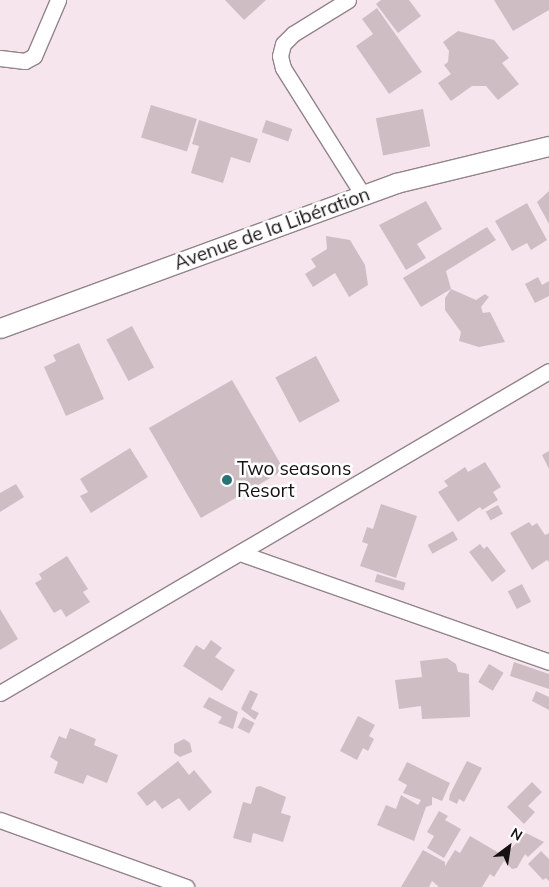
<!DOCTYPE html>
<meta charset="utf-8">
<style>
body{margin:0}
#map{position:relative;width:549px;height:887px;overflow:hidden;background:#f6e5ec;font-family:Mulish,sans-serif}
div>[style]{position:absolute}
.building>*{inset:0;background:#cebec4;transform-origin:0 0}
.roads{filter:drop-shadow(1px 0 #93848a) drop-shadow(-1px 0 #93848a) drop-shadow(0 1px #93848a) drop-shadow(0 -1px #93848a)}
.minor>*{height:15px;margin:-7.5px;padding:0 7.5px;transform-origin:7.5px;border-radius:7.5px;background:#fff}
.tertiary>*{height:19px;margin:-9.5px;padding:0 9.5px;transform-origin:9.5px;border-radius:9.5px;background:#fff}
.dots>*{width:14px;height:14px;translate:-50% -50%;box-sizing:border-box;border:2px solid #fff;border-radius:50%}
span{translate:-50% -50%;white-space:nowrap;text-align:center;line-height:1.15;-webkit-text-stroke:5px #fff;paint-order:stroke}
.street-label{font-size:19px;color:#161113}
.poi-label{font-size:19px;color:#161113}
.left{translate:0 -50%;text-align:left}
.north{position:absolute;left:484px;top:822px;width:50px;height:50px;-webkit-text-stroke:4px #fff;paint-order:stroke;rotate:31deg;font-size:14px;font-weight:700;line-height:20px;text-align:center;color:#161113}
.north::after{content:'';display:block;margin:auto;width:18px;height:22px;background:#161113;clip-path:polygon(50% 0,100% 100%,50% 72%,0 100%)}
</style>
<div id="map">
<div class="building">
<div style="clip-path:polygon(225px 0,266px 0,244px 20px)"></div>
<div style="clip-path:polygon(381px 0,409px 0,421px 16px,398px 33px,376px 4px)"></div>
<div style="clip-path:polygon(494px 0,549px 0,549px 10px,513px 31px)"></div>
<div style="clip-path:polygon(377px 8px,422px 72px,389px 94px,356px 46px,373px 34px,362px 19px)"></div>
<div style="clip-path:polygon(458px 31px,494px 40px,509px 58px,502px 63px,519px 84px,498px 100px,486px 86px,472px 86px,451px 101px,438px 83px,451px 74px,444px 65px,448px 62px,449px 51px,443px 42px)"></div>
<div style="left:151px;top:105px;width:48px;height:34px;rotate:17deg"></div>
<div style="left:423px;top:109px;width:38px;height:48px;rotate:79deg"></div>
<div style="clip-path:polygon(199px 120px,258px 139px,250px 163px,231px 157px,223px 183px,191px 173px,199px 146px,192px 144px)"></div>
<div style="left:266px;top:120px;width:28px;height:13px;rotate:19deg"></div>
<div style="clip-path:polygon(549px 191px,549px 224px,537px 202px)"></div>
<div style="clip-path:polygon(426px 201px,442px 229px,417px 244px,426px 258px,406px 270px,379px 225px)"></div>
<div style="clip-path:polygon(527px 203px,547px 240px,531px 250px,527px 243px,512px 251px,495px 221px)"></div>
<div style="clip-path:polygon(487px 227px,496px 240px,446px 271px,451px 289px,421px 307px,403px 278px)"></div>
<div style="clip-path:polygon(326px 236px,350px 240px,365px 265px,368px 285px,349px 297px,335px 273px,313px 287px,305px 274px,316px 267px,311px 259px,327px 249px)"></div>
<div style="clip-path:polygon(538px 277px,542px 285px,549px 281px,549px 296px,535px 303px,525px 284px)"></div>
<div style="clip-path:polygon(451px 289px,476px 300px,485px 294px,489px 297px,481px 307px,483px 313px,490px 312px,505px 342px,479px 347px,459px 341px,461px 332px,445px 310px,445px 298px)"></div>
<div style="left:132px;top:326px;width:47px;height:29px;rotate:62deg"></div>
<div style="clip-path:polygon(79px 343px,104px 399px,66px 416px,44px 367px,56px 361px,53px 355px)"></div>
<div style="left:316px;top:356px;width:51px;height:46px;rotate:62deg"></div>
<div style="left:232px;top:380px;width:104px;height:96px;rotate:60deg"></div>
<div style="clip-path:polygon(130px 448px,148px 477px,91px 513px,80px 496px,88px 492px,80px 479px)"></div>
<div style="clip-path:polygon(549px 451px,549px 469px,542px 455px)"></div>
<div style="clip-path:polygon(485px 462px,501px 487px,493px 492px,498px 500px,482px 510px,480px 507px,458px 522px,438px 492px,448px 486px,444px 481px,465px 467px,468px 472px)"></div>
<div style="clip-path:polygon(16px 484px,24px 497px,0 512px,0 493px)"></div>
<div style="clip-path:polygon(381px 504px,417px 516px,396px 578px,360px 566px,368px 544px,362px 542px,367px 527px,373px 529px)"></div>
<div style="left:498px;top:505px;width:10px;height:14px;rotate:61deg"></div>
<div style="clip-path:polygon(529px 522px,532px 526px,537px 523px,545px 535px,549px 533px,549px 562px,547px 560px,532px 570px,510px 533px)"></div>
<div style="left:453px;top:531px;width:10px;height:29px;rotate:61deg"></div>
<div style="clip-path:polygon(480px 544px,484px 549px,487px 546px,506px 571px,492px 582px,469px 552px)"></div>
<div style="clip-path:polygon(67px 556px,88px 589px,83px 592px,90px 602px,66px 617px,61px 609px,54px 613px,35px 583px,42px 579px,39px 574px)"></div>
<div style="left:377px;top:574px;width:30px;height:8px;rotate:17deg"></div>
<div style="left:522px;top:584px;width:20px;height:16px;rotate:63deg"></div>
<div style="clip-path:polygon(0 609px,18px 639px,0 650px)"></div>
<div style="clip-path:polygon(211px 640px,222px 648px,215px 657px,235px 670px,222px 691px,183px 666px,196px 645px,204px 650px)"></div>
<div style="clip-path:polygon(447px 658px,456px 664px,458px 672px,469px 674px,470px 717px,422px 719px,421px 706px,399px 709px,395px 680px,422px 677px,420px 661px)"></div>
<div style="clip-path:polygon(514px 662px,549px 674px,549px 689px,510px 676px)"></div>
<div style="left:489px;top:664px;width:17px;height:21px;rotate:31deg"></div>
<div style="clip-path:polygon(250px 690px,258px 694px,251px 709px,259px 713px,255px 720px,241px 709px)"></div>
<div style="clip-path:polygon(536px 691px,549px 697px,549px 710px,532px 701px)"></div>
<div style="clip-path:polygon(209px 697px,238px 712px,233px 729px,218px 723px,222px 717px,203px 707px)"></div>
<div style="clip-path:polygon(358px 716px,375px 725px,369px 736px,374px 739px,368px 751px,363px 748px,357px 760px,340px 751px)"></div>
<div style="left:243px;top:717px;width:13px;height:12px;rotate:27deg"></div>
<div style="clip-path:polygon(70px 728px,96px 739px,94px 745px,118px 755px,107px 783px,87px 775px,83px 784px,54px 773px,58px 762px,50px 757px,59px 736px,66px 739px)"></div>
<div style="clip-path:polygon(184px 739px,190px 743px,192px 752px,180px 757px,174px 753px,174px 744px)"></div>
<div style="clip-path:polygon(178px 761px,189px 775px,194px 770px,212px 792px,189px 811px,179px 798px,162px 809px,155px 800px,147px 806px,137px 793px)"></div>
<div style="clip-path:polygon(467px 761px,482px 768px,464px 802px,459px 799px,457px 804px,449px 800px,450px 794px)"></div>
<div style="clip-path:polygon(407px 762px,450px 783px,442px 801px,432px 797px,432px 805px,426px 807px,414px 841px,377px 825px,386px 805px,396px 809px,401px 795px,418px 805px,421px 800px,403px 793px,407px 785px,398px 780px)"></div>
<div style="clip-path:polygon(532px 782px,542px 792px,528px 806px,535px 812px,524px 824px,507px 807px)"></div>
<div style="clip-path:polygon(260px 786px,286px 797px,281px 813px,291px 816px,283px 842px,253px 833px,251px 843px,233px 838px,243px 802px,251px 804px,256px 787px)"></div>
<div style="clip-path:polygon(439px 811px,448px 816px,445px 820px,461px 829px,444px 858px,427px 848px,434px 836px,427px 832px)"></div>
<div style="clip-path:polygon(526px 833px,544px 842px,528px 857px,525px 854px,517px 868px,512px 869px,504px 861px,494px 877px,490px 874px,482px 887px,439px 887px,432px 881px,429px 887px,401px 887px,423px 850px,445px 862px,445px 866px,455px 850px,460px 853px,470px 836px,504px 856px)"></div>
<div style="clip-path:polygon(541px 851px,549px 859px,549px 881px,546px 878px,543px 880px,528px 864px)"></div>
</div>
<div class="roads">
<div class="minor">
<div style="left:348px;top:0;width:65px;rotate:148.3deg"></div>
<div style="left:293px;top:34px;width:14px;rotate:135deg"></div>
<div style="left:283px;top:44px;width:12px;rotate:104deg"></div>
<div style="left:280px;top:56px;width:12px;rotate:76deg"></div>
<div style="left:283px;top:68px;width:150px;rotate:57.8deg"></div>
<div style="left:0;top:58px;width:25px;rotate:7deg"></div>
<div style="left:25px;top:61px;width:10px;rotate:-29deg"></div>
<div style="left:34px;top:56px;width:61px;rotate:-66.8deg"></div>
<div style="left:240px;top:553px;width:328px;rotate:19.4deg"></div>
<div style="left:0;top:693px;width:636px;rotate:-30.39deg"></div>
<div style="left:0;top:820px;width:198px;rotate:19.8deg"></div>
</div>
<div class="tertiary">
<div style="left:0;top:328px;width:422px;rotate:-20.1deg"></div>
<div style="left:396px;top:183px;width:157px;rotate:-13.6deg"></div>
</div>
</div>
<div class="dots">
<div style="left:227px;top:480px;background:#297378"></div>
</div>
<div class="street-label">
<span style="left:272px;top:229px;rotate:-20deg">Avenue de la Libération</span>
</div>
<div class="poi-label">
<span class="left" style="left:237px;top:480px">Two seasons<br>Resort</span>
</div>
<div class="north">N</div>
</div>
